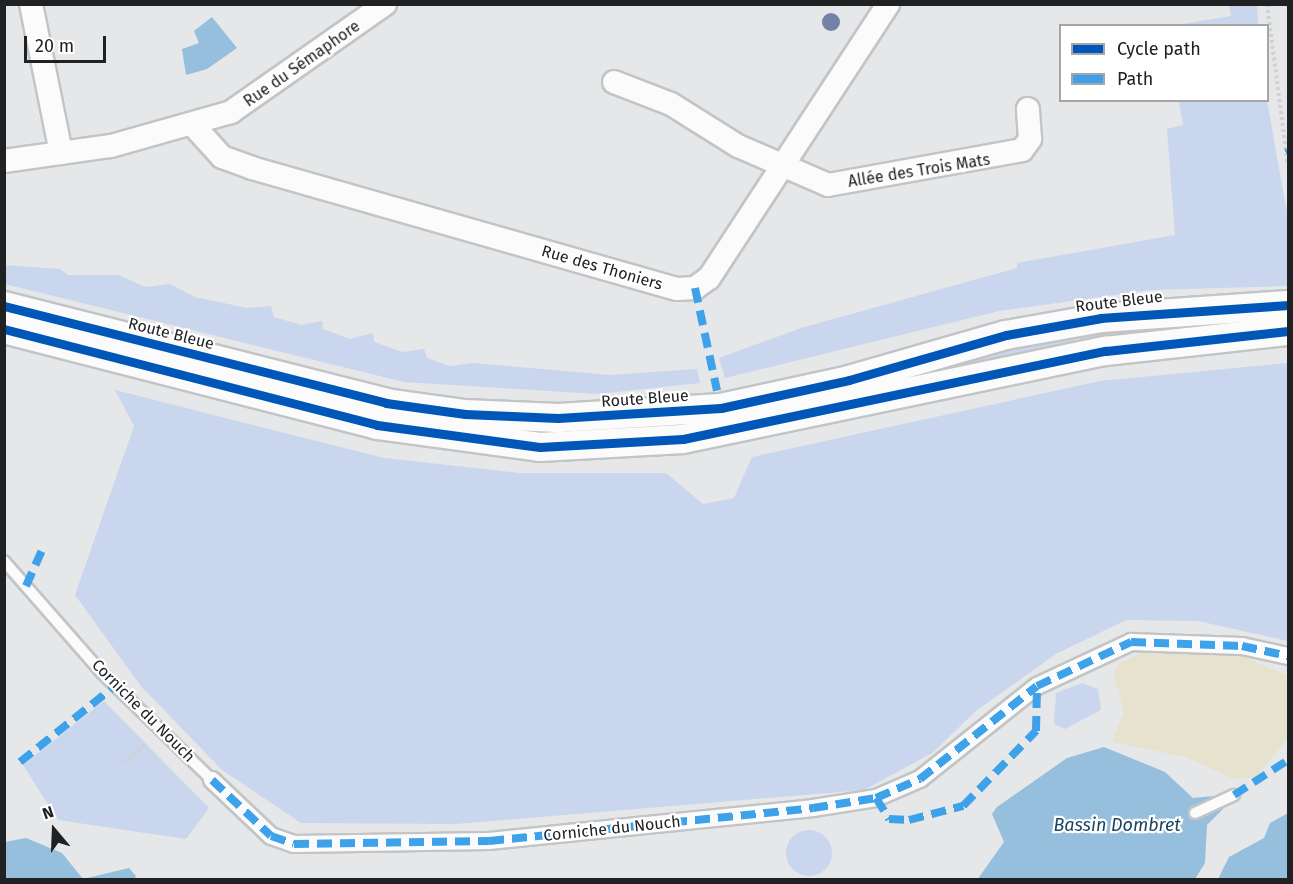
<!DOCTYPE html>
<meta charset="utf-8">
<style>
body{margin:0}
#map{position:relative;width:1293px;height:884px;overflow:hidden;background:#e5e7e9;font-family:"Fira Sans",sans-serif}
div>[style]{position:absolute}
.green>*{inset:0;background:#cad6ed}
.round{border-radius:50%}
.sand>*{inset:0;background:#e6e2ce}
.water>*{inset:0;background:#96bedd}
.path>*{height:4px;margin-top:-2px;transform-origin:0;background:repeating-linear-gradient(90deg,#d0d1d1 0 3px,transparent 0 6px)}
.roads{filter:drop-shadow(2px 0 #c2c4c5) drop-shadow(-2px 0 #c2c4c5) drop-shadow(0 2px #c2c4c5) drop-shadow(0 -2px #c2c4c5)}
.service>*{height:10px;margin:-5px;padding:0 5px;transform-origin:5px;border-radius:5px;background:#fbfbfc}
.pedestrian>*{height:16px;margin:-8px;padding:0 8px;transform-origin:8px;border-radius:8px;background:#fbfbfc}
.minor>*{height:22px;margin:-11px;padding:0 11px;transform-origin:11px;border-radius:11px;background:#fbfbfc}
.tertiary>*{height:28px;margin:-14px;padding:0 14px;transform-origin:14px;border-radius:14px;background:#fbfbfc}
.quiet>*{height:8px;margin-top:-4px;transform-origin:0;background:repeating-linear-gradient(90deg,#3da2ea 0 15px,transparent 0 23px)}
.cycleway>*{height:9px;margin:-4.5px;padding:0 4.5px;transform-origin:4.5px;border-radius:4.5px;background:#0057b8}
.trees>*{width:18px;height:18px;margin:-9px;border-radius:50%;background:#7383a7}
span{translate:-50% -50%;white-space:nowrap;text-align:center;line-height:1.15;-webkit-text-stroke:4.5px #fff;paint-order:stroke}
.street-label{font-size:16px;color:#202123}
.water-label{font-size:18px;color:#194563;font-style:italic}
.frame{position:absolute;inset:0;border:6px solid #202123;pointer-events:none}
.legend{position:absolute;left:1059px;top:24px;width:210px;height:78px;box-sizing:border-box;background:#fff;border:2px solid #a6a6a7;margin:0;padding:8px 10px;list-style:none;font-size:18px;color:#202123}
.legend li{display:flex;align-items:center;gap:12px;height:30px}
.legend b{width:30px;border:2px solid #a6a6a7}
.north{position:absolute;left:24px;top:800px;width:60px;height:60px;-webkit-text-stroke:4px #fff;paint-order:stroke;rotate:341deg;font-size:16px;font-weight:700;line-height:24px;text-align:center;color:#202123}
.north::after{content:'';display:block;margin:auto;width:21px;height:27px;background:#202123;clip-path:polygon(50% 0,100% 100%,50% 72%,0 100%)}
.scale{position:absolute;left:24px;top:36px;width:82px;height:27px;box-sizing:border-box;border:3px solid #202123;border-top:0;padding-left:8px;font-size:18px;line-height:21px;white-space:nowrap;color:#202123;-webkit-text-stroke:4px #fff;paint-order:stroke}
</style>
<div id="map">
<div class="green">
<div style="clip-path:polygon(1229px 5px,1257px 5px,1258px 25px,1176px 25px,1231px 16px)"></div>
<div style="clip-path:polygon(1179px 101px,1267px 101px,1288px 218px,1288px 286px,1150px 290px,999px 311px,725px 378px,719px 358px,801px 328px,1017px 268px,1017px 263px,1175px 235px,1167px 129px,1183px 125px)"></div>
<div style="clip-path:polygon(5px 265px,60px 269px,68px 275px,119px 275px,145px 287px,170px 284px,195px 297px,247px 308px,271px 306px,274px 317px,301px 325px,322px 321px,323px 329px,350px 339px,373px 333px,374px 342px,402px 352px,424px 349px,427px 358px,449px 366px,474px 363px,609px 375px,697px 369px,700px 383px,598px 394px,404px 382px,5px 284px)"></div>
<div style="clip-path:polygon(1151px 320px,1233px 324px,1082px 347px,1078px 329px)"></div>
<div style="clip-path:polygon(1074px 332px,1077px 348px,862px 390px,994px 345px)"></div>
<div style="clip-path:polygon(1288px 363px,1288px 641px,1198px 621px,1126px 620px,1056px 654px,976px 711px,932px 753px,864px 790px,456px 824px,301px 823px,222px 770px,141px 686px,75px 595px,134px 426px,115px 390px,384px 458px,519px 473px,666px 473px,703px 504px,734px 498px,752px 457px,1100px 381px)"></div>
<div style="clip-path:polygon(1082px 683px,1098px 689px,1101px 710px,1065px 729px,1054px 724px,1056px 693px)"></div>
<div style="clip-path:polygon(104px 701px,209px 808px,186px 839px,58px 820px,23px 765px)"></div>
<div class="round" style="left:786px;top:830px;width:46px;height:46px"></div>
</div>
<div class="sand">
<div style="clip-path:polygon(1157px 647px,1232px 652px,1288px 676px,1288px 738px,1256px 777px,1234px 779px,1186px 757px,1112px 742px,1124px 711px,1113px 674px,1121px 662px)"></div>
</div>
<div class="water">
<div style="clip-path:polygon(212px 17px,237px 48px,207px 69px,186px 75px,182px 49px,199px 43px,194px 31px)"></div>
<div style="clip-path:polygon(1104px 747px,1165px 772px,1193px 798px,1214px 796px,1223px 809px,1207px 825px,1205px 863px,1195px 879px,977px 880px,1004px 842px,992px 814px,997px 807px,1067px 758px)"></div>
<div style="clip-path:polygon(1288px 813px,1288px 879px,1218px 879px,1229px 857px,1264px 838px,1270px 823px)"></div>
<div style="clip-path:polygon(26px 838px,62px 853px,83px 879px,129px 868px,136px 876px,134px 880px,5px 879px,5px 842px)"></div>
</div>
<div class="path">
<div style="left:1267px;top:4px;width:162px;rotate:82.6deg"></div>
<div style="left:124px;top:763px;width:30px;rotate:-42deg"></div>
</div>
<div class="roads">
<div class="service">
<div style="left:4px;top:561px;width:150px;rotate:48.8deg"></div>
<div style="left:103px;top:674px;width:152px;rotate:44.2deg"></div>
<div style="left:1195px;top:813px;width:43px;rotate:-24.8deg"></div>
</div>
<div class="pedestrian">
<div style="left:212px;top:780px;width:81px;rotate:43.5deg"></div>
<div style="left:271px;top:836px;width:24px;rotate:19deg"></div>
<div style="left:294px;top:844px;width:195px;rotate:-0.9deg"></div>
<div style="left:489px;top:841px;width:326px;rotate:-5.8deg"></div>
<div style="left:813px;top:808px;width:64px;rotate:-9deg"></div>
<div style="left:876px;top:798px;width:48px;rotate:-23.4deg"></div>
<div style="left:920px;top:779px;width:149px;rotate:-38.5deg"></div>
<div style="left:1037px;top:686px;width:104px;rotate:-25.1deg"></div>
<div style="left:1131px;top:642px;width:111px;rotate:2.1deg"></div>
<div style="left:1242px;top:646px;width:47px;rotate:12.3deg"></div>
</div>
<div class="minor">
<div style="left:31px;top:4px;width:152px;rotate:78.6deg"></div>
<div style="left:614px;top:82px;width:61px;rotate:21.1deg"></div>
<div style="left:671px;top:104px;width:79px;rotate:32.1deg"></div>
<div style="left:738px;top:146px;width:98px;rotate:23.4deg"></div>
<div style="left:828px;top:185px;width:197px;rotate:-10.2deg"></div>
<div style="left:1022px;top:150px;width:14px;rotate:-54deg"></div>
<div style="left:1030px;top:139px;width:30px;rotate:-94deg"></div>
<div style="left:193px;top:125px;width:43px;rotate:47.8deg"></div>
<div style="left:222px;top:157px;width:32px;rotate:20deg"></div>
<div style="left:252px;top:168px;width:442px;rotate:15.9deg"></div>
<div style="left:677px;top:289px;width:18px;rotate:-3deg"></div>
<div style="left:695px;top:288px;width:17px;rotate:-36deg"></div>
<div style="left:709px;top:278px;width:327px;rotate:-56.8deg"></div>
<div style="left:4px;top:161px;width:108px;rotate:-8deg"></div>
<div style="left:111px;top:146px;width:125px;rotate:-15.8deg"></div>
<div style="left:231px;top:112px;width:188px;rotate:-35deg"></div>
</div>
<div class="tertiary">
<div style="left:4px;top:306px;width:394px;rotate:14.2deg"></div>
<div style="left:386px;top:403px;width:80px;rotate:7.9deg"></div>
<div style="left:465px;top:414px;width:93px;rotate:2.5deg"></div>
<div style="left:558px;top:418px;width:163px;rotate:-3.5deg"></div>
<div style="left:721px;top:408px;width:131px;rotate:-12.3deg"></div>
<div style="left:849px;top:380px;width:163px;rotate:-16deg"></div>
<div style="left:1006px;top:335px;width:97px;rotate:-10.1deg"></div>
<div style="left:1101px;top:318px;width:187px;rotate:-4deg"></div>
<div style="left:4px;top:329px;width:385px;rotate:14.4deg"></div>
<div style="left:377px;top:425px;width:164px;rotate:7.7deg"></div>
<div style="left:540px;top:447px;width:143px;rotate:-3.2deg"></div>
<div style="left:683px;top:439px;width:432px;rotate:-11.8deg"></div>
<div style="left:1106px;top:351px;width:183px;rotate:-6.3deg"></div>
</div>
</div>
<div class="quiet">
<div style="left:1286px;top:153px;width:2px;rotate:-27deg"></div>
<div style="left:695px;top:288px;width:105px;rotate:77.9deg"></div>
<div style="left:26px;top:586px;width:42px;rotate:-65.9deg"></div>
<div style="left:20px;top:762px;width:122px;rotate:-38.7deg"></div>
<div style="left:212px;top:780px;width:81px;rotate:43.5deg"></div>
<div style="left:271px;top:836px;width:24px;rotate:19deg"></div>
<div style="left:294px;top:844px;width:195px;rotate:-0.9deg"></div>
<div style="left:489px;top:841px;width:326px;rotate:-5.8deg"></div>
<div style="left:813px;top:808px;width:64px;rotate:-9deg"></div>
<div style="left:876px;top:798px;width:48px;rotate:-23.4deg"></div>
<div style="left:920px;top:779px;width:149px;rotate:-38.5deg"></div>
<div style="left:1037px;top:686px;width:104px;rotate:-25.1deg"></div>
<div style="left:1131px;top:642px;width:111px;rotate:2.1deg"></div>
<div style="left:1242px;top:646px;width:47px;rotate:12.3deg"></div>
<div style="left:1234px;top:795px;width:64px;rotate:-32.9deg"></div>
<div style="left:876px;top:798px;width:25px;rotate:58deg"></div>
<div style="left:889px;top:819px;width:20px;rotate:3deg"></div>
<div style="left:909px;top:820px;width:56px;rotate:-14.5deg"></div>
<div style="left:963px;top:806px;width:105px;rotate:-45.8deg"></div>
<div style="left:1036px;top:731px;width:45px;rotate:-88.7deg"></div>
</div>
<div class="cycleway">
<div style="left:4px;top:306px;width:394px;rotate:14.2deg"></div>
<div style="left:386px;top:403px;width:80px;rotate:7.9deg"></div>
<div style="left:465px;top:414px;width:93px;rotate:2.5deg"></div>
<div style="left:558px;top:418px;width:163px;rotate:-3.5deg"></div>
<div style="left:721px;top:408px;width:131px;rotate:-12.3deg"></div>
<div style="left:849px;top:380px;width:163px;rotate:-16deg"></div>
<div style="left:1006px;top:335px;width:97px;rotate:-10.1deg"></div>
<div style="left:1101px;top:318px;width:187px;rotate:-4deg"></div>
<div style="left:4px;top:329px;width:385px;rotate:14.4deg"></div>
<div style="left:377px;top:425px;width:164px;rotate:7.7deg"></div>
<div style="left:540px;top:447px;width:143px;rotate:-3.2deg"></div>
<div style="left:683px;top:439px;width:432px;rotate:-11.8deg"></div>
<div style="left:1106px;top:351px;width:183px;rotate:-6.3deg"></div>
</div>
<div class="trees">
<div style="left:831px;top:22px"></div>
</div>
<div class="street-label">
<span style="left:302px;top:64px;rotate:-35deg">Rue du Sémaphore</span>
<span style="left:919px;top:171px;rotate:-9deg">Allée des Trois Mats</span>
<span style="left:602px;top:268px;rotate:16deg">Rue des Thoniers</span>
<span style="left:1119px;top:302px;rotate:-7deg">Route Bleue</span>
<span style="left:171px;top:334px;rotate:14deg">Route Bleue</span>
<span style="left:645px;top:399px;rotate:-4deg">Route Bleue</span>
<span style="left:143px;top:711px;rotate:45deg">Corniche du Nouch</span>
<span style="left:612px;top:829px;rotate:-6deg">Corniche du Nouch</span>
</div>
<div class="water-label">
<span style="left:1117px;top:825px">Bassin Dombret</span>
</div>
<div class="frame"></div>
<ul class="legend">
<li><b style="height:8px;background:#0057b8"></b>Cycle path</li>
<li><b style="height:8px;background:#3da2ea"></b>Path</li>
</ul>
<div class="north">N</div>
<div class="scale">20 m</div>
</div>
